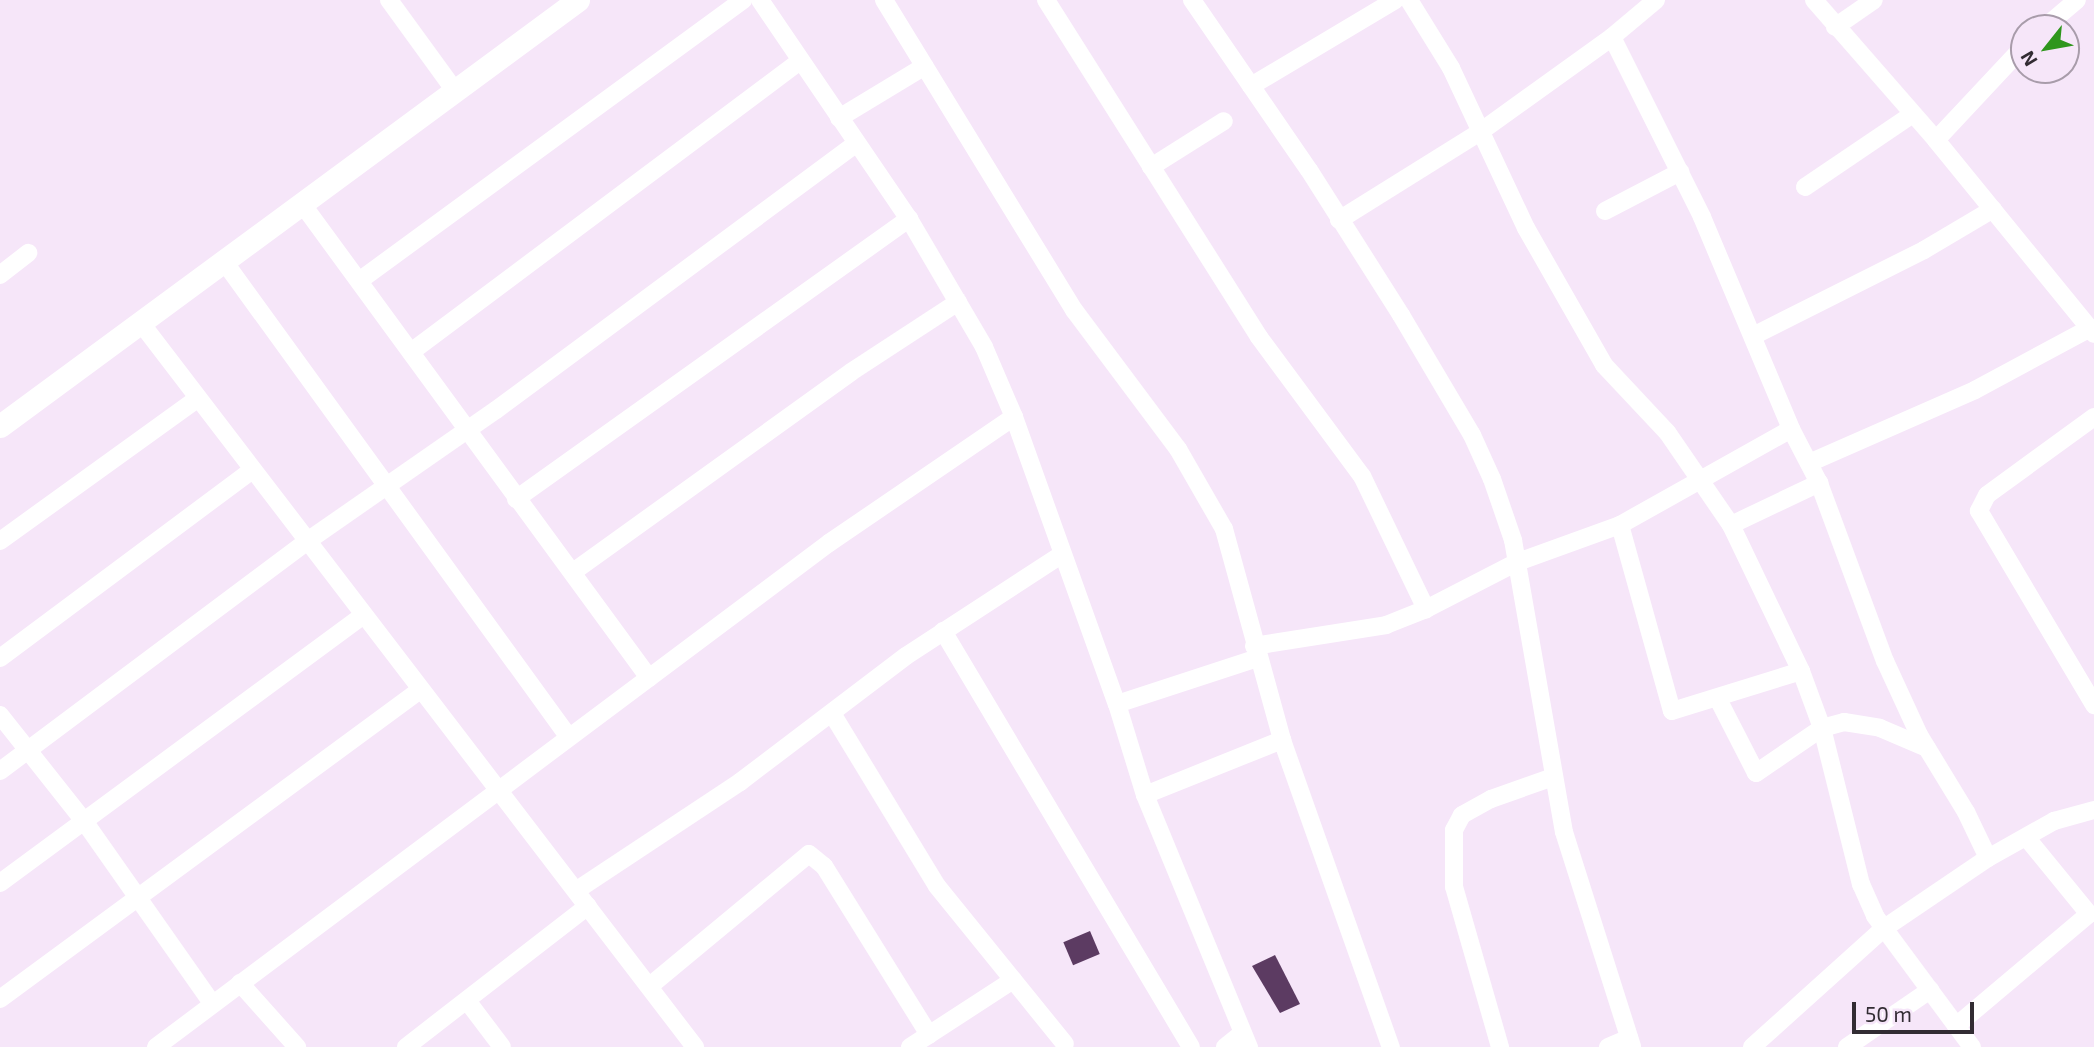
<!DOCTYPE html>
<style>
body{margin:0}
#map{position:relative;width:2094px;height:1047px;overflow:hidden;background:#f6e6f9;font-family:"Exo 2",sans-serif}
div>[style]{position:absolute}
.building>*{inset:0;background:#5c3b62;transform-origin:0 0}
.minor>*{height:18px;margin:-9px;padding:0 9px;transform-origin:9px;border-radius:9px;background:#fff}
.tertiary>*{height:23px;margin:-11.5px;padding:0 11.5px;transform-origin:11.5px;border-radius:11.5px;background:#fff}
span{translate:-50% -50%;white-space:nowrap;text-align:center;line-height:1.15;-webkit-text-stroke:7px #f6e6f9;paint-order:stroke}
.north{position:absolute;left:2010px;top:14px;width:70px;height:70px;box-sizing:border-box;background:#f6e6f9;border:2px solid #a89caa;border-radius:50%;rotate:239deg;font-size:19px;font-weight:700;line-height:28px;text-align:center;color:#322c33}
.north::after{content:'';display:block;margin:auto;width:24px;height:32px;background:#2f961d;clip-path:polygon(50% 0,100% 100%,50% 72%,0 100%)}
.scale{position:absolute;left:1852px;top:1002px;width:122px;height:32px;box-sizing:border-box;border:4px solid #322c33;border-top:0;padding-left:9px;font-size:21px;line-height:24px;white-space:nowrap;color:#322c33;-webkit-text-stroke:5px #f6e6f9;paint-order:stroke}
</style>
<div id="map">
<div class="building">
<div style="left:1090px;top:931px;width:25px;height:29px;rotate:67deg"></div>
<div style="clip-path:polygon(1275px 955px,1300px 1004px,1280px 1013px,1252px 966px)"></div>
</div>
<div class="minor">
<div style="left:389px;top:0;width:112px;rotate:54deg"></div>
<div style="left:760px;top:0;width:265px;rotate:55.8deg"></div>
<div style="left:909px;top:219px;width:148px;rotate:59.6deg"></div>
<div style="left:984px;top:347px;width:76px;rotate:66.8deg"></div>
<div style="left:1014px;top:417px;width:305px;rotate:70.3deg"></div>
<div style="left:1117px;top:704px;width:95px;rotate:72.9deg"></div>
<div style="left:1145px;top:795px;width:273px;rotate:67.6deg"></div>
<div style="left:884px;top:0;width:364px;rotate:58.5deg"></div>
<div style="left:1074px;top:310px;width:174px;rotate:53.2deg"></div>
<div style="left:1178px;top:449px;width:92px;rotate:60.1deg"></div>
<div style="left:1224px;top:529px;width:219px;rotate:74.6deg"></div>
<div style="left:1282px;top:740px;width:326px;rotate:70.5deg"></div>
<div style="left:1046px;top:0;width:399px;rotate:57.7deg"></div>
<div style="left:1259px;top:337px;width:173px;rotate:53.5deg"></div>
<div style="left:1362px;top:476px;width:148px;rotate:64.3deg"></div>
<div style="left:1192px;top:0;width:206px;rotate:55.5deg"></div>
<div style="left:1309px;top:170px;width:172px;rotate:57.6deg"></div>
<div style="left:1401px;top:315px;width:139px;rotate:59.4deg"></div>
<div style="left:1472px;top:435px;width:48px;rotate:65.6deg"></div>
<div style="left:1492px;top:479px;width:65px;rotate:71deg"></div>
<div style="left:1513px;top:540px;width:296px;rotate:80.1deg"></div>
<div style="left:1564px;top:832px;width:225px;rotate:72.4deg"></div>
<div style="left:1409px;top:0;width:80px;rotate:58.3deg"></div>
<div style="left:1451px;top:68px;width:177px;rotate:64.9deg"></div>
<div style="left:1526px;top:228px;width:158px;rotate:60.3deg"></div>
<div style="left:1604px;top:365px;width:92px;rotate:46.8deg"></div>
<div style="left:1667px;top:432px;width:113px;rotate:55.5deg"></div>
<div style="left:1731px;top:525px;width:162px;rotate:64.4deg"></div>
<div style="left:1801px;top:671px;width:61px;rotate:69.8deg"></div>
<div style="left:1822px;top:728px;width:161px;rotate:76deg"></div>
<div style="left:1861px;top:884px;width:35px;rotate:66deg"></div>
<div style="left:1875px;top:916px;width:163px;rotate:53.5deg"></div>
<div style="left:1656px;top:0;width:57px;rotate:139.9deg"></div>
<div style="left:1612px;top:37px;width:201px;rotate:63.4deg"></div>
<div style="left:1702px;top:217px;width:230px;rotate:67.2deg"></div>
<div style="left:1791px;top:429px;width:61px;rotate:62.6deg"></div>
<div style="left:1819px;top:483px;width:190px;rotate:69.7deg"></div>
<div style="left:1885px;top:661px;width:81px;rotate:65.3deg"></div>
<div style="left:1919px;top:735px;width:90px;rotate:58.6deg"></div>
<div style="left:1966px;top:812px;width:51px;rotate:64.4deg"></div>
<div style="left:1814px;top:0;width:186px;rotate:48.9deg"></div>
<div style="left:1936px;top:140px;width:250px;rotate:50.8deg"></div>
<div style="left:1835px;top:27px;width:47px;rotate:-34.7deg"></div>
<div style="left:2044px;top:28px;width:43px;rotate:-40.3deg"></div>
<div style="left:1251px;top:86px;width:168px;rotate:-30.8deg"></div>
<div style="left:839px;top:118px;width:100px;rotate:-31.2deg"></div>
<div style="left:1936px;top:140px;width:129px;rotate:-46.9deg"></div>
<div style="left:1151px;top:167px;width:86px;rotate:-32.2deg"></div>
<div style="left:1805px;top:187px;width:130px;rotate:-34.1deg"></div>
<div style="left:303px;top:205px;width:586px;rotate:53.81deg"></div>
<div style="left:1605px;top:211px;width:85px;rotate:-27.5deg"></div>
<div style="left:1339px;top:220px;width:166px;rotate:-32deg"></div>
<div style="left:1480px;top:132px;width:163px;rotate:-35.7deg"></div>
<div style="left:223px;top:260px;width:588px;rotate:54.07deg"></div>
<div style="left:0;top:275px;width:36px;rotate:-38deg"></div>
<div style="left:359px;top:281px;width:476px;rotate:-36.2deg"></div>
<div style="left:141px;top:323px;width:912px;rotate:52.58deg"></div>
<div style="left:1753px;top:336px;width:191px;rotate:-26.7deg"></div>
<div style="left:1924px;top:250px;width:80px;rotate:-30.7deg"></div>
<div style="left:411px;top:352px;width:486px;rotate:-36.8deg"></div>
<div style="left:2094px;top:417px;width:132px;rotate:143.9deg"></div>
<div style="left:1987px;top:495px;width:18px;rotate:117deg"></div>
<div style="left:1979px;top:511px;width:226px;rotate:59.3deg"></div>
<div style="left:1809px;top:463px;width:181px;rotate:-23.7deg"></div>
<div style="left:1975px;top:390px;width:131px;rotate:-28.3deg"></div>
<div style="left:516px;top:499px;width:483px;rotate:-35.5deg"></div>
<div style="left:1620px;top:525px;width:193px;rotate:74.4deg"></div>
<div style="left:1672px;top:711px;width:135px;rotate:-17.2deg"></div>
<div style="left:1731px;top:525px;width:98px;rotate:-25.5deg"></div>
<div style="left:0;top:541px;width:243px;rotate:-35.8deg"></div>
<div style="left:573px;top:572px;width:342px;rotate:-35.7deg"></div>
<div style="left:851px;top:372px;width:128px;rotate:-33.2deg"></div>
<div style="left:943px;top:631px;width:484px;rotate:59.2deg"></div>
<div style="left:1254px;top:646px;width:134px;rotate:-9deg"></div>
<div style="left:1386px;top:625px;width:43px;rotate:-21.8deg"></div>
<div style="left:1426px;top:609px;width:100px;rotate:-27.3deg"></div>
<div style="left:1515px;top:563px;width:112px;rotate:-19.9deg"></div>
<div style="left:1620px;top:525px;width:196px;rotate:-29.3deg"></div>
<div style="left:0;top:658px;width:313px;rotate:-36.7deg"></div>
<div style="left:1718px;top:699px;width:83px;rotate:62.8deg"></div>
<div style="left:1756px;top:773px;width:80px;rotate:-34.3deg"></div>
<div style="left:1822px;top:728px;width:23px;rotate:-15deg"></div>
<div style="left:1844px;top:722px;width:36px;rotate:9deg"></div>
<div style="left:1880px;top:728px;width:51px;rotate:23.1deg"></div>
<div style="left:1117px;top:704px;width:148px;rotate:-18.1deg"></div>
<div style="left:0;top:715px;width:135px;rotate:51.6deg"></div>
<div style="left:84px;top:821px;width:221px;rotate:54.9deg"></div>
<div style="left:833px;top:715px;width:200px;rotate:58.7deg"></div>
<div style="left:937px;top:886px;width:203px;rotate:51deg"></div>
<div style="left:0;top:771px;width:382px;rotate:-36.8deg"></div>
<div style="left:306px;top:542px;width:231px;rotate:-34.8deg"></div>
<div style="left:496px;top:410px;width:448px;rotate:-36.5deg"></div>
<div style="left:1145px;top:795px;width:148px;rotate:-21.9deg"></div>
<div style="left:0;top:883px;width:450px;rotate:-36.4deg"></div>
<div style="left:577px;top:890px;width:196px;rotate:-33.5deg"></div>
<div style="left:740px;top:782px;width:208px;rotate:-37.2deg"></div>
<div style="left:906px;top:656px;width:185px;rotate:-33.1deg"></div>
<div style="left:240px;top:983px;width:86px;rotate:48.3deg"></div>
<div style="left:651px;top:985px;width:205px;rotate:-39.7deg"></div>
<div style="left:809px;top:854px;width:19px;rotate:39deg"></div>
<div style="left:824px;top:866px;width:199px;rotate:58.1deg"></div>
<div style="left:0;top:999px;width:521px;rotate:-36.34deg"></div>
<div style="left:468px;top:1002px;width:56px;rotate:52.9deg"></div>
<div style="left:1956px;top:1026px;width:174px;rotate:-40.1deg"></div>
<div style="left:2089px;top:914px;width:99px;rotate:-129.3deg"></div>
<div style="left:156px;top:1047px;width:841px;rotate:-36.83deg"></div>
<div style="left:829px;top:543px;width:224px;rotate:-34.3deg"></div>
<div style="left:406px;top:1047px;width:230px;rotate:-37.8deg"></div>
<div style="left:910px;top:1047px;width:123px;rotate:-33deg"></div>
<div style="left:1225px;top:1047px;width:22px;rotate:-39deg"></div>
<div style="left:1500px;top:1047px;width:166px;rotate:-106deg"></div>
<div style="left:1454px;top:887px;width:57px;rotate:-90deg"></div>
<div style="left:1454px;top:830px;width:17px;rotate:-62deg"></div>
<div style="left:1462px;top:815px;width:33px;rotate:-29deg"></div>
<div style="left:1491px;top:799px;width:66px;rotate:-19.5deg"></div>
<div style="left:1608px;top:1047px;width:23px;rotate:-23deg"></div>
<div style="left:1752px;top:1047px;width:176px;rotate:-42deg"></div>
<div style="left:1883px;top:929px;width:127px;rotate:-34.1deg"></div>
<div style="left:1988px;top:858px;width:76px;rotate:-29.3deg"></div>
<div style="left:2054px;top:821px;width:41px;rotate:-15.4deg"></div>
<div style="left:1847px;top:1047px;width:101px;rotate:-34.5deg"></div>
</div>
<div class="tertiary">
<div style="left:0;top:426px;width:718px;rotate:-36.39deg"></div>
</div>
<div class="north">N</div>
<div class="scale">50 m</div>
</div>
